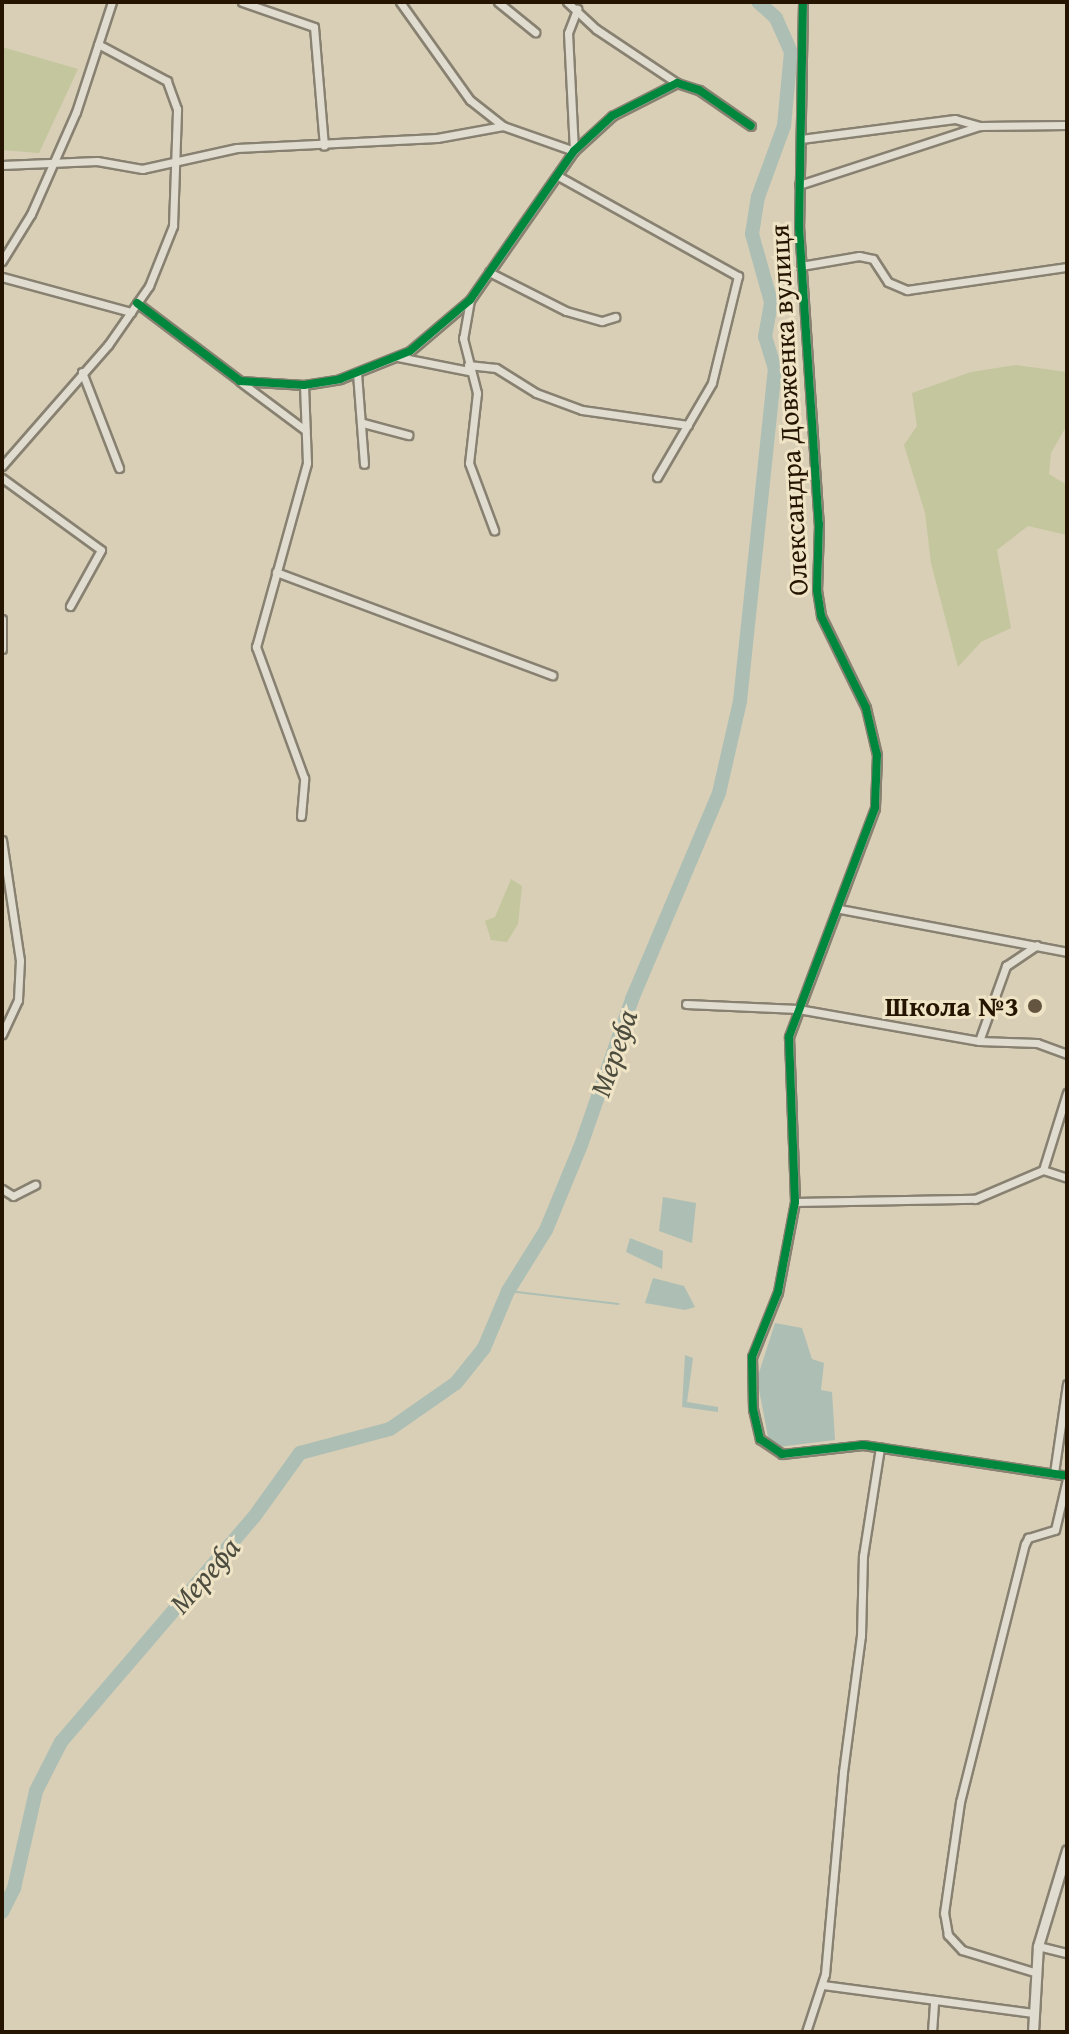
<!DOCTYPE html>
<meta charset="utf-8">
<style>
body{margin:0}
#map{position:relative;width:1069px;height:2034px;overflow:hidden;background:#d8cfb6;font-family:"Gentium Book Plus",serif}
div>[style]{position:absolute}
.green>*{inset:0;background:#c4c69d}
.water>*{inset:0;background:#adbeb4}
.stream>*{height:2px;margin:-1px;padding:0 1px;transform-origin:1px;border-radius:1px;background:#adbeb4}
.river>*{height:14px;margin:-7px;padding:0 7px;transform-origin:7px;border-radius:7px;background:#adbeb4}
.roads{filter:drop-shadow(2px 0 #888171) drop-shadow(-2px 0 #888171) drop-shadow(0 2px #888171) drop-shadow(0 -2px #888171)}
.minor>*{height:7px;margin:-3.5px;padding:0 3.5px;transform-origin:3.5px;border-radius:3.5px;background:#e0dccf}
.tertiary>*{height:9px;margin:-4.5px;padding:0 4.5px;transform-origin:4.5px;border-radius:4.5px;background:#e0dccf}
.cycleway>*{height:8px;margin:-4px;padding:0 4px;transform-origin:4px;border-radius:4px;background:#00873e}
.dots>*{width:22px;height:22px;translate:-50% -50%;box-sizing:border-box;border:4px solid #efe4c6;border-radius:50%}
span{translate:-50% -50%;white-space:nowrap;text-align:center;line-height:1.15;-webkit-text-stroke:6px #efe4c6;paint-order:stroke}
.street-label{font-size:28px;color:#241400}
.poi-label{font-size:28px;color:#241400;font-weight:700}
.right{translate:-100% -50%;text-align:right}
.water-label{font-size:30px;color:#4d4d3f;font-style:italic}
.frame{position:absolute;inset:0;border:4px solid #241400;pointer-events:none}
</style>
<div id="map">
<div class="green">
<div style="clip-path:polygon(2px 47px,78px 69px,39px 153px,2px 150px)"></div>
<div style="clip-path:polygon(1016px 365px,1067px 372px,1067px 425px,1051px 453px,1049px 474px,1067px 485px,1067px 535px,1028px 526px,997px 550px,1011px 628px,981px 642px,958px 667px,931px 563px,925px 513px,904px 445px,917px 426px,912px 393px,971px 372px)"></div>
<div style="clip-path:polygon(511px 879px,522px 886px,518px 924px,507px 942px,491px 940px,485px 921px,495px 917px)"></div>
</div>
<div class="water">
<div style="clip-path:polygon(663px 1197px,696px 1203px,692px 1243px,659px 1231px)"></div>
<div style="clip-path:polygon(630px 1238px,663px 1251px,662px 1269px,626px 1252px)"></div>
<div style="clip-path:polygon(653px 1278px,684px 1286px,695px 1307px,685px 1310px,645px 1303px)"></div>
<div style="clip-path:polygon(775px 1323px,802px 1328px,812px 1359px,824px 1363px,821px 1390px,832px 1392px,835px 1440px,778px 1447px,768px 1437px,757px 1379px)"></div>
<div style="clip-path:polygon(685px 1355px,693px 1358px,687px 1402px,718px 1407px,718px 1412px,682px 1407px)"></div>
</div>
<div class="stream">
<div style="left:508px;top:1291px;width:111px;rotate:6.7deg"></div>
</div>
<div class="river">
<div style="left:2px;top:1912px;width:27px;rotate:-63deg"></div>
<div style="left:14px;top:1888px;width:99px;rotate:-77.2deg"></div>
<div style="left:36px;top:1791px;width:55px;rotate:-63deg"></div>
<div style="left:61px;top:1742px;width:296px;rotate:-49.4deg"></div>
<div style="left:254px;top:1517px;width:79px;rotate:-54.3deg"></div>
<div style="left:300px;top:1453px;width:93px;rotate:-14.9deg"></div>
<div style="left:390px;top:1429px;width:80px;rotate:-34.9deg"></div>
<div style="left:456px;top:1383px;width:45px;rotate:-51.3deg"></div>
<div style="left:484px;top:1348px;width:62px;rotate:-67.2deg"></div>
<div style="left:508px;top:1291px;width:72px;rotate:-58.1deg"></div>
<div style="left:546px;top:1230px;width:92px;rotate:-67.6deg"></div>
<div style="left:581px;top:1145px;width:155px;rotate:-70.7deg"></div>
<div style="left:632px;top:999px;width:224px;rotate:-67.1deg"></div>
<div style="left:719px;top:793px;width:94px;rotate:-77.1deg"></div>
<div style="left:740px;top:701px;width:334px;rotate:-84deg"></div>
<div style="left:775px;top:369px;width:34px;rotate:-107deg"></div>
<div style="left:765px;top:337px;width:36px;rotate:-80deg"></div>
<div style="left:771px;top:302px;width:71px;rotate:-105.6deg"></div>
<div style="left:752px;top:234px;width:37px;rotate:-81deg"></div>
<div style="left:758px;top:197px;width:76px;rotate:-69.9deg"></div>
<div style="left:784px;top:126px;width:74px;rotate:-84.6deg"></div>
<div style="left:791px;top:52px;width:37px;rotate:-114deg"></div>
<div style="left:776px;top:18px;width:24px;rotate:-138deg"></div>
</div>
<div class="roads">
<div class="minor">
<div style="left:242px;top:2px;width:76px;rotate:19.1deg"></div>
<div style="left:314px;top:27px;width:119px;rotate:85.2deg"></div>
<div style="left:400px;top:2px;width:120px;rotate:54.5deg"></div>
<div style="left:470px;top:100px;width:42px;rotate:38.2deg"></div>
<div style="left:503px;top:126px;width:75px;rotate:19.4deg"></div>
<div style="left:574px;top:151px;width:118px;rotate:-92.9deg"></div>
<div style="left:568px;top:33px;width:26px;rotate:-69deg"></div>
<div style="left:498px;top:2px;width:48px;rotate:39deg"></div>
<div style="left:567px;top:2px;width:40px;rotate:43deg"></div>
<div style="left:596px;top:29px;width:97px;rotate:33.7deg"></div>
<div style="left:803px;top:2px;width:224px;rotate:91deg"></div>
<div style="left:799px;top:226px;width:299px;rotate:86.2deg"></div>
<div style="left:819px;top:524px;width:66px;rotate:91.7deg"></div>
<div style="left:817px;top:590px;width:26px;rotate:81deg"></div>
<div style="left:821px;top:616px;width:102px;rotate:63.9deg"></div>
<div style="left:866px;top:708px;width:48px;rotate:76.8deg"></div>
<div style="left:877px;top:755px;width:53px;rotate:92.2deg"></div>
<div style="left:875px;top:808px;width:245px;rotate:110.6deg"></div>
<div style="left:789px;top:1037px;width:165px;rotate:87.9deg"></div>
<div style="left:795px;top:1202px;width:92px;rotate:100.7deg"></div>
<div style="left:778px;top:1292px;width:70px;rotate:111.8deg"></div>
<div style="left:752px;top:1357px;width:52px;rotate:88.9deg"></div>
<div style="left:753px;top:1409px;width:31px;rotate:77deg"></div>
<div style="left:760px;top:1439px;width:27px;rotate:34deg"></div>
<div style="left:782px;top:1454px;width:81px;rotate:-6.3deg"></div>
<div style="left:863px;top:1445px;width:206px;rotate:8.6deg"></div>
<div style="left:801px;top:139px;width:155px;rotate:-7.4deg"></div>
<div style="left:955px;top:119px;width:26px;rotate:16deg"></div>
<div style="left:980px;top:126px;width:87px;rotate:-0.7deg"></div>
<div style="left:2px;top:165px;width:95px;rotate:-2.4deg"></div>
<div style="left:97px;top:161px;width:46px;rotate:10.1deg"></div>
<div style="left:142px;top:169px;width:97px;rotate:-12.5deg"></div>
<div style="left:237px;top:148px;width:200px;rotate:-2.9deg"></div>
<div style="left:437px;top:138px;width:67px;rotate:-10.3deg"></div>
<div style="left:558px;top:176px;width:206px;rotate:29.1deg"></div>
<div style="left:738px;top:276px;width:110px;rotate:103.7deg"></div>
<div style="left:712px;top:383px;width:109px;rotate:120.3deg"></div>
<div style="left:799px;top:185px;width:190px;rotate:-18.1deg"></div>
<div style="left:2px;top:261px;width:55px;rotate:-58.3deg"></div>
<div style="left:31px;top:214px;width:111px;rotate:-66.2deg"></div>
<div style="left:76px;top:112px;width:116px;rotate:-71.9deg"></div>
<div style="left:801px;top:266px;width:59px;rotate:-9.8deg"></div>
<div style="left:859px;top:256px;width:14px;rotate:12deg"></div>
<div style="left:873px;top:259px;width:27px;rotate:57deg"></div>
<div style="left:888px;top:282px;width:21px;rotate:23deg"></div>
<div style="left:907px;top:290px;width:162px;rotate:-8.2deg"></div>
<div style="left:489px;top:272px;width:86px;rotate:26.9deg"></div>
<div style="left:566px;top:311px;width:37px;rotate:16deg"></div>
<div style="left:602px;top:321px;width:14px;rotate:-17deg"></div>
<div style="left:2px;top:277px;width:134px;rotate:15.2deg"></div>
<div style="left:470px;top:300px;width:39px;rotate:100deg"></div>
<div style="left:463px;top:338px;width:57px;rotate:75.7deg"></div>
<div style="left:477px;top:393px;width:70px;rotate:96.5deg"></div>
<div style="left:469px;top:463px;width:72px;rotate:69.5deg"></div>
<div style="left:137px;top:303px;width:129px;rotate:37.1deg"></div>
<div style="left:240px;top:381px;width:64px;rotate:3.6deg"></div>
<div style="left:304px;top:385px;width:36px;rotate:-9deg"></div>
<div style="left:340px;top:379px;width:75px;rotate:-21.8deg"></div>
<div style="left:410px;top:351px;width:79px;rotate:-40.4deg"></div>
<div style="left:470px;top:300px;width:182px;rotate:-55.1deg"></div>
<div style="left:574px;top:151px;width:52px;rotate:-42.6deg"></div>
<div style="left:612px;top:116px;width:73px;rotate:-26.9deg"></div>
<div style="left:677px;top:83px;width:23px;rotate:18deg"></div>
<div style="left:699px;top:90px;width:63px;rotate:34.7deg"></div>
<div style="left:398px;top:357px;width:72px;rotate:11.2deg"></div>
<div style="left:468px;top:365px;width:28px;rotate:6deg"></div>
<div style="left:496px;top:368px;width:47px;rotate:32deg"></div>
<div style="left:536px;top:393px;width:49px;rotate:20.3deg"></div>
<div style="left:582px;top:410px;width:107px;rotate:8.1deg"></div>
<div style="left:82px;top:372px;width:103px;rotate:68.9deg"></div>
<div style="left:357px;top:373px;width:91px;rotate:85.6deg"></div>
<div style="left:242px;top:383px;width:79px;rotate:36.7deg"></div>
<div style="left:363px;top:423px;width:47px;rotate:14.9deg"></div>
<div style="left:2px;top:466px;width:161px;rotate:-48.8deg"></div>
<div style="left:108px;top:345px;width:72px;rotate:-55.2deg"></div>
<div style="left:149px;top:286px;width:65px;rotate:-68.2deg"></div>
<div style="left:173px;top:226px;width:117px;rotate:-88deg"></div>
<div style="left:177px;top:109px;width:30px;rotate:-110deg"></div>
<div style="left:167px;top:81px;width:78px;rotate:-151.8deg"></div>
<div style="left:2px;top:478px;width:122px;rotate:36deg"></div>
<div style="left:101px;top:550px;width:64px;rotate:119deg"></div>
<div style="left:276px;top:572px;width:295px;rotate:20.5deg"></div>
<div style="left:2px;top:619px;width:30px;rotate:90deg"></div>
<div style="left:301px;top:816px;width:38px;rotate:-85deg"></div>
<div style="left:304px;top:778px;width:140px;rotate:-110.1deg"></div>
<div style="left:256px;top:647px;width:191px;rotate:-74.5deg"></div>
<div style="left:307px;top:463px;width:78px;rotate:-92.2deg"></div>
<div style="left:2px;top:840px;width:121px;rotate:81.5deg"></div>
<div style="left:20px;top:960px;width:40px;rotate:92.9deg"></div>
<div style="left:18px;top:1000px;width:38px;rotate:115deg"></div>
<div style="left:840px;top:909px;width:231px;rotate:10.7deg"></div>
<div style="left:686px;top:1004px;width:112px;rotate:2.6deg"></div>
<div style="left:798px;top:1009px;width:184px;rotate:10deg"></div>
<div style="left:979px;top:1041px;width:58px;rotate:2deg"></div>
<div style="left:1037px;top:1043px;width:32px;rotate:20deg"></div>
<div style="left:979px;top:1041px;width:80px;rotate:-70.2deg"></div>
<div style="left:1006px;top:966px;width:37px;rotate:-34deg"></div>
<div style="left:1043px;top:1170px;width:25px;rotate:18deg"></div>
<div style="left:2px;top:1189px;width:13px;rotate:32deg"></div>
<div style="left:13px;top:1196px;width:25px;rotate:-27deg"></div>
<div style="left:795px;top:1202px;width:180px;rotate:-1deg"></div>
<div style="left:975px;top:1199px;width:74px;rotate:-23.1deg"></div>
<div style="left:1043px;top:1170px;width:81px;rotate:-72.7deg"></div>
<div style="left:1054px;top:1473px;width:90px;rotate:-81.7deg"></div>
<div style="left:1038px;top:1946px;width:30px;rotate:14deg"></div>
<div style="left:1034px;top:1972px;width:75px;rotate:-163deg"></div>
<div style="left:962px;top:1950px;width:21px;rotate:-133deg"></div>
<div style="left:948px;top:1935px;width:22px;rotate:-100deg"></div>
<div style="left:944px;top:1913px;width:112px;rotate:-81.8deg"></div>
<div style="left:960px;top:1802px;width:266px;rotate:-75.9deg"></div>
<div style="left:1025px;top:1544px;width:7px;rotate:-63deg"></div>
<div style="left:1028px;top:1538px;width:28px;rotate:-17deg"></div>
<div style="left:1055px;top:1530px;width:52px;rotate:-76.8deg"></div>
<div style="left:823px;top:1985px;width:212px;rotate:7.6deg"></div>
<div style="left:806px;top:2032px;width:61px;rotate:-71.9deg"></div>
<div style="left:825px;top:1974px;width:203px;rotate:-84.9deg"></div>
<div style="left:843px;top:1772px;width:137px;rotate:-82.5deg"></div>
<div style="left:861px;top:1636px;width:80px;rotate:-88.6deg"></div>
<div style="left:863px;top:1556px;width:110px;rotate:-81.1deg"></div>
<div style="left:932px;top:2032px;width:29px;rotate:-86deg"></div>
</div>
<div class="tertiary">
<div style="left:1033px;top:2032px;width:86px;rotate:-86.7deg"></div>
<div style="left:1038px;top:1946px;width:100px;rotate:-73.2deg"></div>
</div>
</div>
<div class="cycleway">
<div style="left:803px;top:2px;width:224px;rotate:91deg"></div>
<div style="left:799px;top:226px;width:299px;rotate:86.2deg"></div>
<div style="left:819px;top:524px;width:66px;rotate:91.7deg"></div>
<div style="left:817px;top:590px;width:26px;rotate:81deg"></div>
<div style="left:821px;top:616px;width:102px;rotate:63.9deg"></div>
<div style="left:866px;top:708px;width:48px;rotate:76.8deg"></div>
<div style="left:877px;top:755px;width:53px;rotate:92.2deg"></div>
<div style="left:875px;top:808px;width:245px;rotate:110.6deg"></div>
<div style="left:789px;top:1037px;width:165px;rotate:87.9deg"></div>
<div style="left:795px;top:1202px;width:92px;rotate:100.7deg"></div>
<div style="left:778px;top:1292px;width:70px;rotate:111.8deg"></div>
<div style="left:752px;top:1357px;width:52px;rotate:88.9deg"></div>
<div style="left:753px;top:1409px;width:31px;rotate:77deg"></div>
<div style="left:760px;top:1439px;width:27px;rotate:34deg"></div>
<div style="left:782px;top:1454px;width:81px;rotate:-6.3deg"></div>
<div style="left:863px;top:1445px;width:206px;rotate:8.6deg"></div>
<div style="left:137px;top:303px;width:129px;rotate:37.1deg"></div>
<div style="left:240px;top:381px;width:64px;rotate:3.6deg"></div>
<div style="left:304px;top:385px;width:36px;rotate:-9deg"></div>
<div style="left:340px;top:379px;width:75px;rotate:-21.8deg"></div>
<div style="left:410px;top:351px;width:79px;rotate:-40.4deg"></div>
<div style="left:470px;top:300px;width:182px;rotate:-55.1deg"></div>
<div style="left:574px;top:151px;width:52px;rotate:-42.6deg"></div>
<div style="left:612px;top:116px;width:73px;rotate:-26.9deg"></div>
<div style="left:677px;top:83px;width:23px;rotate:18deg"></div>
<div style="left:699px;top:90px;width:63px;rotate:34.7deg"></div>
</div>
<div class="dots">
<div style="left:1035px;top:1006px;background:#635540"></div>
</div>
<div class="street-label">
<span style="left:788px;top:410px;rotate:-93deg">Олександра Довженка вулиця</span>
</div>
<div class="poi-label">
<span class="right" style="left:1019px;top:1006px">Школа №3</span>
</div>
<div class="water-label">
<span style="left:613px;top:1053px;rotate:-71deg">Мерефа</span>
<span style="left:204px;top:1575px;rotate:-49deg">Мерефа</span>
</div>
<div class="frame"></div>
</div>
